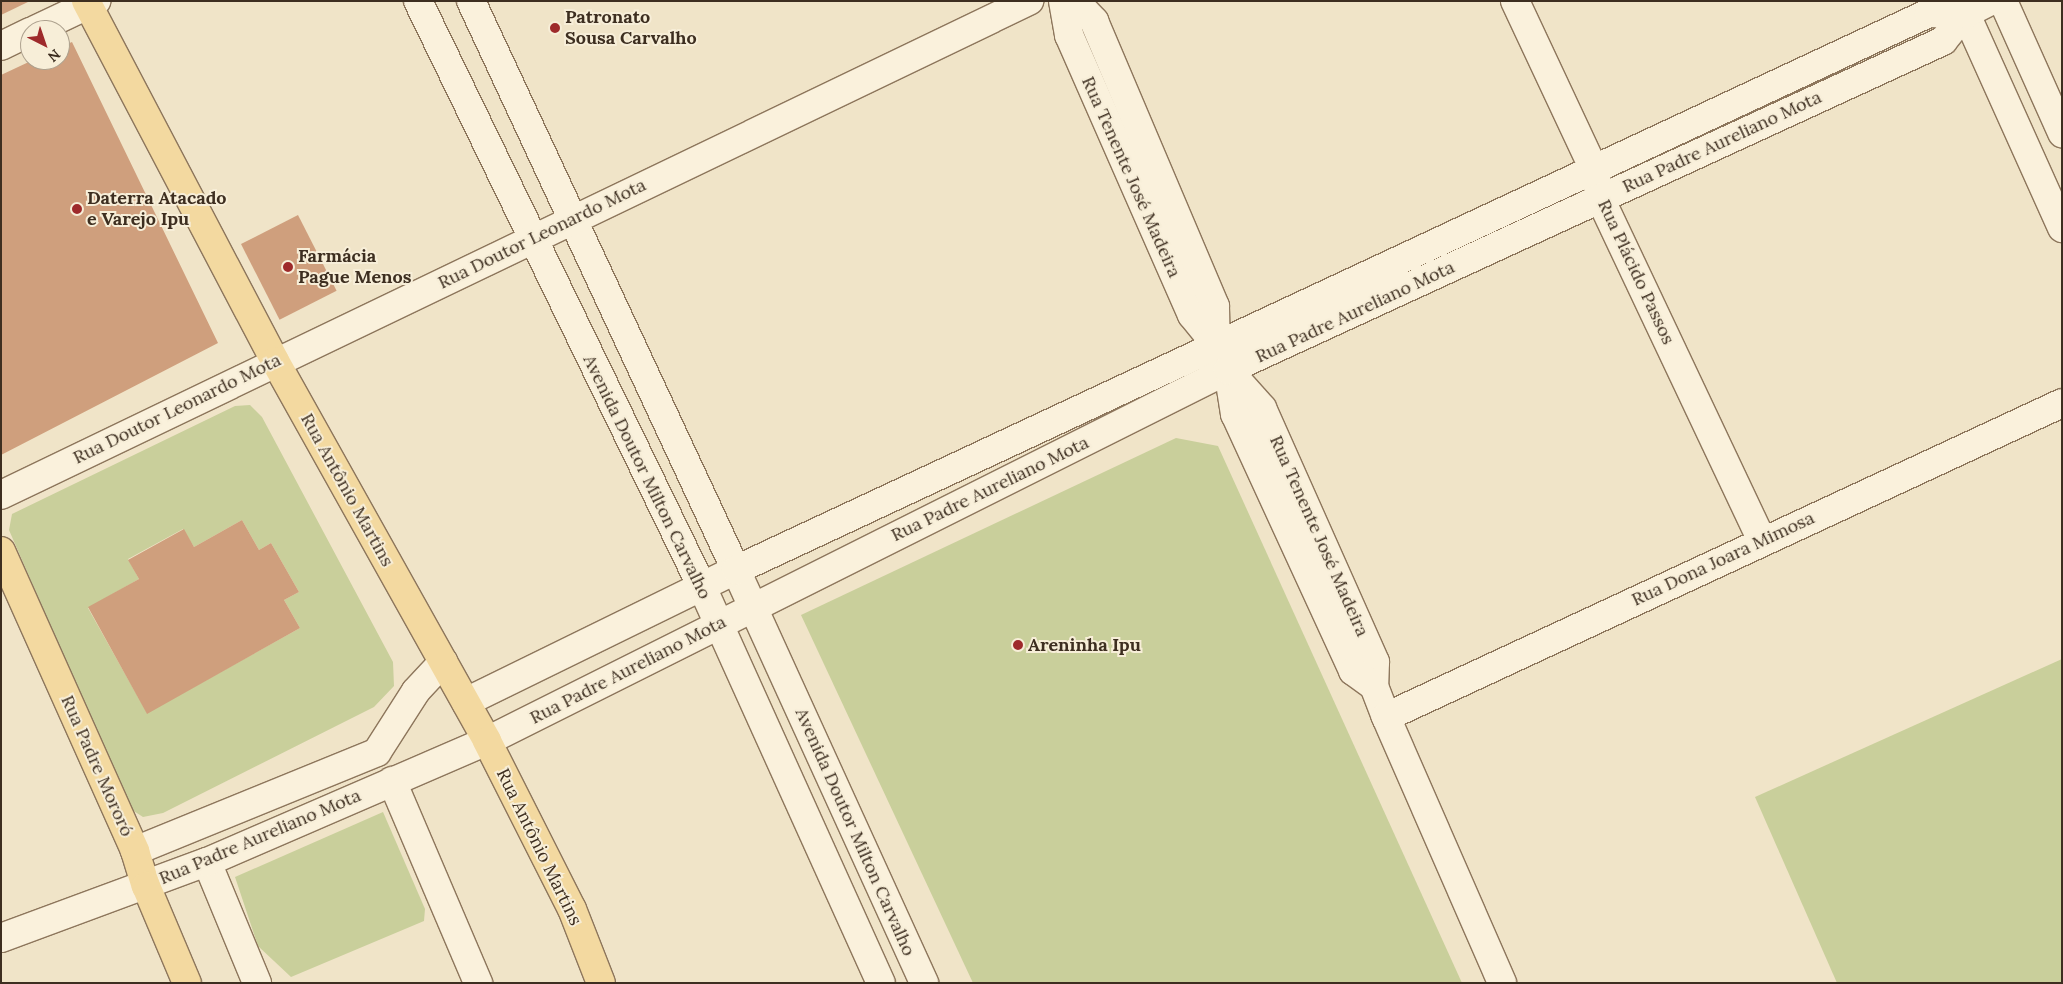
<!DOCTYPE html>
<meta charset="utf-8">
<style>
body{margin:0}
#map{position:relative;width:2063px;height:984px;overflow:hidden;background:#f0e4c8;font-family:Lora,serif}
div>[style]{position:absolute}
.green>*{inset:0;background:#c9cf9b}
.building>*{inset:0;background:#cf9f7d;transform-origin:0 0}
.roads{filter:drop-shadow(1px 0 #8d765c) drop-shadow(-1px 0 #8d765c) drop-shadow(0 1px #8d765c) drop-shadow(0 -1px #8d765c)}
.minor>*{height:28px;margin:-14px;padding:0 14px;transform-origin:14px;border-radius:14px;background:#faf1dc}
.major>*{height:28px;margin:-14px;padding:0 14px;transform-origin:14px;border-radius:14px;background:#f3d9a0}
.dots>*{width:14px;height:14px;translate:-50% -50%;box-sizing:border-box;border:2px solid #f7eed8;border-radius:50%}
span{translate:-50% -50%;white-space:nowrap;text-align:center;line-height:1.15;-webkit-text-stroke:4px #f7eed8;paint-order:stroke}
.poi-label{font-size:18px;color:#3d2e20;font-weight:700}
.left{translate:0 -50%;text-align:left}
.street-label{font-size:18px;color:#3d2e20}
.frame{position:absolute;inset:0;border:2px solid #3d2e20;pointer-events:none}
.north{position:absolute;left:20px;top:20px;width:50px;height:50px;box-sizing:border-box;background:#f7eed8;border:1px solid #ada18e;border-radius:50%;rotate:139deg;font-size:14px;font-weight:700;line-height:20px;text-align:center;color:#3d2e20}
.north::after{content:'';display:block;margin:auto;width:18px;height:22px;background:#9e2a2b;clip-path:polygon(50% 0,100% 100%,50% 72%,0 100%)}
</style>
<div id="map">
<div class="green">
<div style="clip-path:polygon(evenodd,250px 405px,262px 417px,393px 662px,394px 686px,374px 707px,163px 813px,143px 817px,129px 808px,9px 530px,12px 514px,235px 406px,250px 405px,242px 520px,259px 550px,271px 543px,299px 592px,284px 600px,300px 628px,147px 713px,88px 608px,139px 579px,128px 559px,183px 529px,194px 547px,242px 520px)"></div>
<div style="clip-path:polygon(1176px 438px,1218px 446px,1462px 983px,973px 983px,801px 615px)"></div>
<div style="clip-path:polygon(2062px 659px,2062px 983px,1837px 983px,1755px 797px)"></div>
<div style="clip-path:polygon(383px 812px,425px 909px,424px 921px,291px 977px,258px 946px,235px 877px)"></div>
</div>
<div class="building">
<div style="clip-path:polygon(1px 1px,30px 1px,1px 15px)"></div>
<div style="clip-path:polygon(72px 42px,218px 343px,1px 455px,1px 75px,33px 60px,60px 60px,60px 47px)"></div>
<div style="left:298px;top:215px;width:85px;height:64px;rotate:63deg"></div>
<div style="clip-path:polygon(242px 520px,259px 550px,271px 543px,299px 592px,284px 600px,300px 628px,147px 714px,88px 607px,139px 579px,128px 560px,184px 529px,194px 547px)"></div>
</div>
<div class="roads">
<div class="minor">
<div style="left:418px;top:1px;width:653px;rotate:64.14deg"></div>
<div style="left:703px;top:589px;width:432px;rotate:65.7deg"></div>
<div style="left:471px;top:1px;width:628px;rotate:65.03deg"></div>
<div style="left:736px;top:570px;width:454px;rotate:65.5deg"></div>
<div style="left:1063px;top:1px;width:35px;rotate:80deg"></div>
<div style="left:1069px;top:35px;width:306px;rotate:66.3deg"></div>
<div style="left:1192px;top:315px;width:38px;rotate:51deg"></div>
<div style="left:1075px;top:1px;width:28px;rotate:46deg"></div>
<div style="left:1094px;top:21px;width:310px;rotate:67deg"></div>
<div style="left:1215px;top:306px;width:39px;rotate:89deg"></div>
<div style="left:1216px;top:345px;width:28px;rotate:64deg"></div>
<div style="left:1228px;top:370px;width:51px;rotate:48.2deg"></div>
<div style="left:1262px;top:408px;width:278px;rotate:66deg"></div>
<div style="left:1375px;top:662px;width:24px;rotate:92deg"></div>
<div style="left:1374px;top:686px;width:33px;rotate:69deg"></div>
<div style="left:1386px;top:717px;width:290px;rotate:66.4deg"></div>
<div style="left:1515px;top:1px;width:189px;rotate:64.9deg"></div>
<div style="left:1595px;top:172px;width:26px;rotate:79deg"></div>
<div style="left:1600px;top:198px;width:378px;rotate:64.7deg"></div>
<div style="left:1960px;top:1px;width:249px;rotate:65.8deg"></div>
<div style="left:2003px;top:1px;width:145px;rotate:65.9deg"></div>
<div style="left:35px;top:30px;width:68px;rotate:-25.4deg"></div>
<div style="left:1px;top:46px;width:32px;rotate:-26deg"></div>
<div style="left:1228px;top:370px;width:45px;rotate:81deg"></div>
<div style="left:1235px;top:414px;width:283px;rotate:65.3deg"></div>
<div style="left:1353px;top:671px;width:26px;rotate:36deg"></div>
<div style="left:1px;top:495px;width:1141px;rotate:-25.67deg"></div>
<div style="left:466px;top:702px;width:301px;rotate:-26.1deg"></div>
<div style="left:736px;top:570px;width:1317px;rotate:-25.03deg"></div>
<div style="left:1929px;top:13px;width:36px;rotate:2deg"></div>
<div style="left:1386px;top:717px;width:745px;rotate:-24.91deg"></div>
<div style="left:392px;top:781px;width:220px;rotate:66.9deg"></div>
<div style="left:135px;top:851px;width:261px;rotate:-22.2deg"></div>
<div style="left:377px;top:752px;width:72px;rotate:-57.4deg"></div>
<div style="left:416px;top:691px;width:40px;rotate:-47deg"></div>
<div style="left:207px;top:862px;width:131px;rotate:67.5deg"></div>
<div style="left:1px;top:938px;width:220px;rotate:-20.3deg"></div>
<div style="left:207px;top:862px;width:305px;rotate:-23.4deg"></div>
<div style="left:487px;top:741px;width:829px;rotate:-26.6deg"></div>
<div style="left:1228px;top:370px;width:787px;rotate:-24.71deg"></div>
<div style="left:1943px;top:41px;width:35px;rotate:-51deg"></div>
<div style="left:1965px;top:14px;width:28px;rotate:-27deg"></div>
</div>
<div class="major">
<div style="left:86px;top:1px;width:407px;rotate:62.3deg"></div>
<div style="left:275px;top:361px;width:435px;rotate:60.8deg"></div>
<div style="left:487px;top:741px;width:188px;rotate:63.2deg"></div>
<div style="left:572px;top:909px;width:79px;rotate:68.6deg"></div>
<div style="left:1px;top:551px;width:329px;rotate:65.9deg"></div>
<div style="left:135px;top:851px;width:37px;rotate:73deg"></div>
<div style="left:146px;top:886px;width:105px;rotate:67.1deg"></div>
</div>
</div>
<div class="dots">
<div style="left:555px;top:28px;background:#9e2a2b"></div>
<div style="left:77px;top:209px;background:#9e2a2b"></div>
<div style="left:288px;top:267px;background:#9e2a2b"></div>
<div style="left:1018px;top:645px;background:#9e2a2b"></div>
</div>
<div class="poi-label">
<span class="left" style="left:565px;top:28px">Patronato<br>Sousa Carvalho</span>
<span class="left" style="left:87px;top:209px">Daterra Atacado<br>e Varejo Ipu</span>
<span class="left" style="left:298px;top:267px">Farmácia<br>Pague Menos</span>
<span class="left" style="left:1028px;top:645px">Areninha Ipu</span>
</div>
<div class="street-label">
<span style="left:1722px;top:142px;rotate:-25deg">Rua Padre Aureliano Mota</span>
<span style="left:1131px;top:177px;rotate:66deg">Rua Tenente José Madeira</span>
<span style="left:542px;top:234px;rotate:-26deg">Rua Doutor Leonardo Mota</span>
<span style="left:1636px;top:272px;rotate:65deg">Rua Plácido Passos</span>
<span style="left:1355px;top:312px;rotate:-25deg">Rua Padre Aureliano Mota</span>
<span style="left:177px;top:409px;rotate:-26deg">Rua Doutor Leonardo Mota</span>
<span style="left:647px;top:477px;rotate:64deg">Avenida Doutor Milton Carvalho</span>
<span style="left:990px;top:489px;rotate:-26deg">Rua Padre Aureliano Mota</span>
<span style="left:347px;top:490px;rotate:61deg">Rua Antônio Martins</span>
<span style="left:1319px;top:536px;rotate:66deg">Rua Tenente José Madeira</span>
<span style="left:1723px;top:559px;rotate:-25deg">Rua Dona Joara Mimosa</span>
<span style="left:628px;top:670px;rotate:-27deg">Rua Padre Aureliano Mota</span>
<span style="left:97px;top:766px;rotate:66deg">Rua Padre Mororó</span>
<span style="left:855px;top:832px;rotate:66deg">Avenida Doutor Milton Carvalho</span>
<span style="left:260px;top:837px;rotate:-23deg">Rua Padre Aureliano Mota</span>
<span style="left:539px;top:847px;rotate:64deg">Rua Antônio Martins</span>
</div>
<div class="frame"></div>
<div class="north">N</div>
</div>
